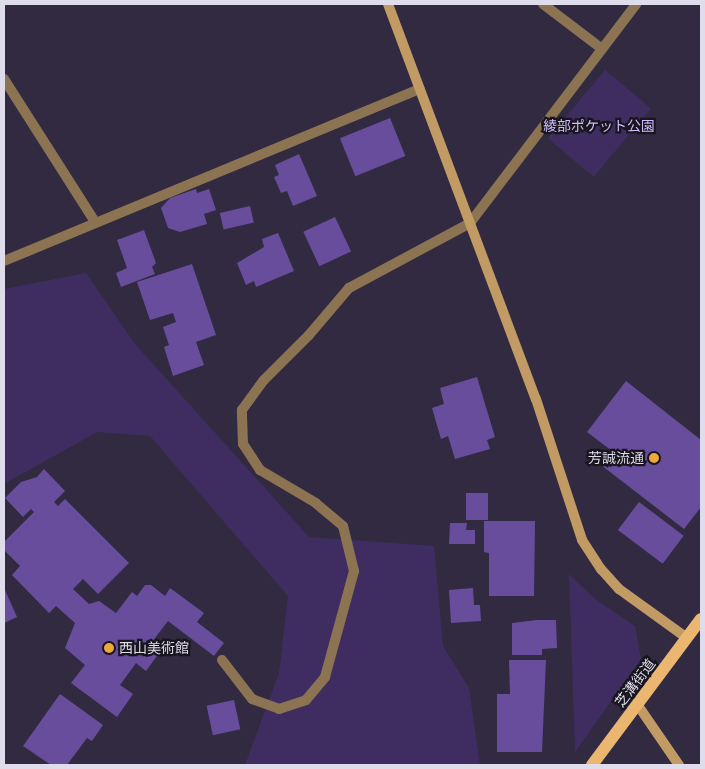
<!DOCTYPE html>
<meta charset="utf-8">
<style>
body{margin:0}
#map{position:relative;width:705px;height:769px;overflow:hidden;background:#312a41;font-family:Inter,"Noto Sans JP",sans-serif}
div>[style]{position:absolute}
.green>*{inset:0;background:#3f2d61;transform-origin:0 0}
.building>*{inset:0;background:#684d9d;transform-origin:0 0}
.lane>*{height:10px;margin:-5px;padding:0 5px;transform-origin:5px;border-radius:5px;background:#8c7352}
.street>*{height:10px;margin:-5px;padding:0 5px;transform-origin:5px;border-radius:5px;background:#8c7352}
.secondary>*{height:10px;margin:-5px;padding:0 5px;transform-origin:5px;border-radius:5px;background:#c19a64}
.primary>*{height:12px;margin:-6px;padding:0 6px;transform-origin:6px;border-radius:6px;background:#ebb770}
.dots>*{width:14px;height:14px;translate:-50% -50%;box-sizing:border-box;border:2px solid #18151f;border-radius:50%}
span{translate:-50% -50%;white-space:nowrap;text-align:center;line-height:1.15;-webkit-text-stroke:4.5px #18151f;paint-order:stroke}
.park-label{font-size:14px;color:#cebcfe}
.poi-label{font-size:14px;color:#dfdceb}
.right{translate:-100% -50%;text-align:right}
.left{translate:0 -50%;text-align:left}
.street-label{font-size:14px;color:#dfdceb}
.frame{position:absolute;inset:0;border:5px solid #dfdceb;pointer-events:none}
</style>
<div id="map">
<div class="green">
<div style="left:605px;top:70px;width:60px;height:89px;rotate:40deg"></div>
<div style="clip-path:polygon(86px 273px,135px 344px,309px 537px,434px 546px,443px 646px,469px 688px,480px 765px,245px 765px,279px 673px,288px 596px,150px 436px,97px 432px,4px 484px,4px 289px)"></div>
<div style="clip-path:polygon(569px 574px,595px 599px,635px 626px,641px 659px,575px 752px)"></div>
</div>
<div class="building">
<div style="left:390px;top:118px;width:41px;height:54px;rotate:68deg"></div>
<div style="clip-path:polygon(299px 154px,317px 196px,293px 206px,287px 191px,281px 193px,274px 177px,279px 175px,275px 165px)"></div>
<div style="clip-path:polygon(196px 189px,197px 193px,209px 189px,216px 210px,204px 214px,207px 224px,180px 232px,168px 228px,161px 208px,170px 198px)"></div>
<div style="left:250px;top:206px;width:17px;height:31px;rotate:77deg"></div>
<div style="left:335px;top:217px;width:38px;height:35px;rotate:65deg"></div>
<div style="clip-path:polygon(144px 230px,156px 263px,152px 267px,155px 274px,121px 287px,116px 273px,127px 268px,117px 240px)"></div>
<div style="clip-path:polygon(278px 233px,294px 271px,256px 287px,254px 281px,246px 285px,237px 263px,264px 247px,262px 239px)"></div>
<div style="clip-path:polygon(192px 264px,216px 335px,196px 342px,204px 365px,173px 376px,164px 347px,169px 345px,163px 327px,176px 322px,173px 313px,150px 320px,137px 282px)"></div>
<div style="clip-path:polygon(477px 377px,495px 437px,487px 440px,490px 449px,455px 459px,448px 436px,441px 439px,432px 408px,444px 404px,440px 388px)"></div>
<div style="clip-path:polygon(626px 381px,701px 440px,701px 507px,684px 529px,601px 465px,612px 451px,587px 432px)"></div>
<div style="clip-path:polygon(44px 469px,65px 491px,54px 502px,58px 506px,65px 499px,129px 563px,98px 594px,83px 579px,73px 589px,89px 604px,99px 601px,116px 613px,132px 592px,137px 596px,145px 585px,151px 585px,165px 596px,170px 588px,204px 613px,197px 622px,224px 643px,214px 656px,168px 621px,152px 642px,162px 649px,146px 671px,136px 663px,120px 685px,133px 694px,117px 717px,71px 683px,85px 665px,65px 648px,75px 623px,56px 606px,49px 613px,12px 575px,20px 566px,4px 550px,4px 542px,34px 512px,31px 509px,23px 517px,5px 498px,21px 482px,37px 477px)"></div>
<div style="left:466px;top:493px;width:22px;height:27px"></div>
<div style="left:639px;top:502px;width:56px;height:35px;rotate:37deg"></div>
<div style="clip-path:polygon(484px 521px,535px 521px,534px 596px,489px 596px,489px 553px,484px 552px)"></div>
<div style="clip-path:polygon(450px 523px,467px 523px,466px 530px,475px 530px,475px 544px,449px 544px)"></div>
<div style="clip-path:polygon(4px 588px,17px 617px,4px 623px)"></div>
<div style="clip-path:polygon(473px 588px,474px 605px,480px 605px,481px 621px,451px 623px,449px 590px)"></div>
<div style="clip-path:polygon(537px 620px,556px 620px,557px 648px,542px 649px,542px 655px,512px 655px,512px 623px)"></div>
<div style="clip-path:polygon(509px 660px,546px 660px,542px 752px,497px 752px,497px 694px,510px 694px)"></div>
<div style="clip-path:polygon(60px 694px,103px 725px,92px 741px,87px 738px,67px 765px,51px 765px,23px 746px)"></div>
<div style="left:234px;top:700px;width:30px;height:28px;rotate:78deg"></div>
</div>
<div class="lane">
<div style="left:543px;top:4px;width:74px;rotate:37.3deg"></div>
<div style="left:4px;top:79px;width:169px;rotate:57.5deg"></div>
<div style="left:222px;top:660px;width:49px;rotate:52.4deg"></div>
<div style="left:252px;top:699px;width:29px;rotate:20deg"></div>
<div style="left:279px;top:709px;width:28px;rotate:-18deg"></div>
<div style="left:306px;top:700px;width:30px;rotate:-50deg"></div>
<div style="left:325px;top:677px;width:110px;rotate:-74.7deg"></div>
<div style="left:354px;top:571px;width:46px;rotate:-103.7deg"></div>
<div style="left:343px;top:526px;width:35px;rotate:-140deg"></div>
<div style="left:316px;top:503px;width:65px;rotate:-149.5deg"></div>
<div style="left:260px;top:470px;width:31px;rotate:-123deg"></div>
<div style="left:243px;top:444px;width:34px;rotate:-92deg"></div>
<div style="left:242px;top:410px;width:37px;rotate:-54deg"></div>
<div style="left:264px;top:380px;width:64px;rotate:-45deg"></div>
<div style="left:309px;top:335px;width:62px;rotate:-49.6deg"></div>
<div style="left:349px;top:288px;width:137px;rotate:-28.2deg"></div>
</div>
<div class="street">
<div style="left:470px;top:223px;width:275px;rotate:-52.8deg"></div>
<div style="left:4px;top:261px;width:450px;rotate:-22.5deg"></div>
</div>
<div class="secondary">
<div style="left:388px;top:4px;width:422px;rotate:69.5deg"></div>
<div style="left:536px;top:399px;width:148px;rotate:71.9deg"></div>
<div style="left:582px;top:540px;width:35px;rotate:57deg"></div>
<div style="left:601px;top:569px;width:27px;rotate:48deg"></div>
<div style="left:619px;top:589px;width:84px;rotate:35.8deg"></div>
<div style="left:637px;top:704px;width:74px;rotate:55.5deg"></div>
</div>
<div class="primary">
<div style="left:592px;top:765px;width:182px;rotate:-53.3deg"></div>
</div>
<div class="dots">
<div style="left:654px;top:458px;background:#eda83b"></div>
<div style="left:109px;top:648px;background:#eda83b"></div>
</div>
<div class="park-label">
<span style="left:599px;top:126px">綾部ポケット公園</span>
</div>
<div class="poi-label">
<span class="right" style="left:644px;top:458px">芳誠流通</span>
<span class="left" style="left:119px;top:648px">西山美術館</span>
</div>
<div class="street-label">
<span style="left:635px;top:683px;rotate:-53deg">芝溝街道</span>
</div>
<div class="frame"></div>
</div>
